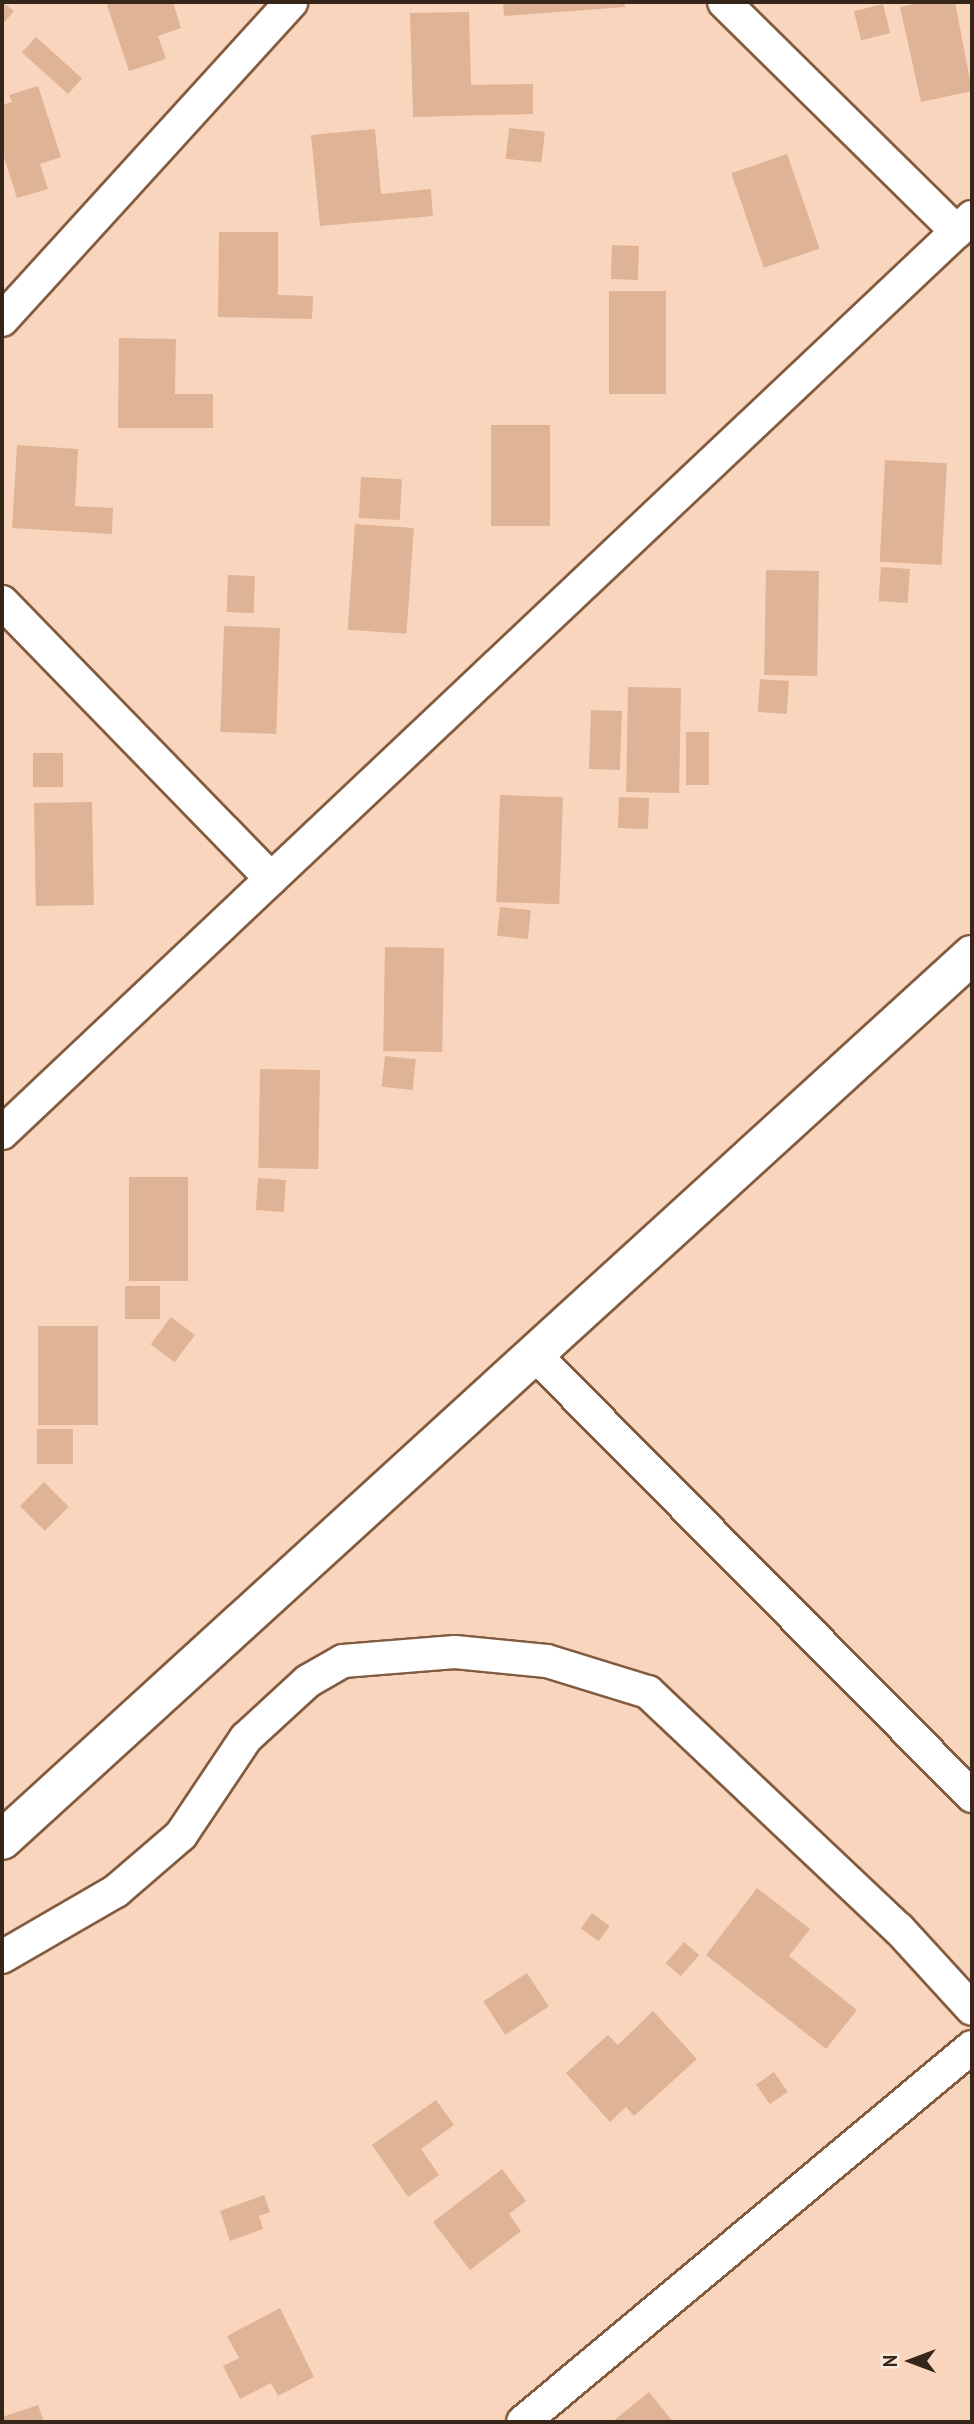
<!DOCTYPE html>
<style>
body{margin:0}
#map{position:relative;width:974px;height:2424px;overflow:hidden;background:#fad5bd;font-family:"PT Sans",sans-serif}
div>[style]{position:absolute}
.building>*{inset:0;background:#dfb395;transform-origin:0 0}
.roads{filter:drop-shadow(2px 0 #835c40) drop-shadow(-2px 0 #835c40) drop-shadow(0 2px #835c40) drop-shadow(0 -2px #835c40)}
.street>*{height:32px;margin:-16px;padding:0 16px;transform-origin:16px;border-radius:16px;background:#fff}
.secondary>*{height:38px;margin:-19px;padding:0 19px;transform-origin:19px;border-radius:19px;background:#fff}
span{translate:-50% -50%;white-space:nowrap;text-align:center;line-height:1.15;-webkit-text-stroke:7px #f9e7da;paint-order:stroke}
.frame{position:absolute;inset:0;border:4px solid #362519;pointer-events:none}
.north{position:absolute;left:876px;top:2326px;width:70px;height:70px;-webkit-text-stroke:5px #f9e7da;paint-order:stroke;rotate:270deg;font-size:19px;font-weight:700;line-height:28px;text-align:center;color:#362519}
.north::after{content:'';display:block;margin:auto;width:24px;height:32px;background:#362519;clip-path:polygon(50% 0,100% 100%,50% 72%,0 100%)}
</style>
<div id="map">
<div class="building">
<div style="clip-path:polygon(2px 2px,14px 11px,2px 25px)"></div>
<div style="clip-path:polygon(106px 2px,173px 2px,181px 28px,158px 36px,166px 59px,129px 71px)"></div>
<div style="clip-path:polygon(503px 2px,624px 2px,625px 7px,504px 16px)"></div>
<div style="clip-path:polygon(924px 2px,955px 2px,972px 91px,921px 102px,900px 7px)"></div>
<div style="left:883px;top:4px;width:30px;height:30px;rotate:76deg"></div>
<div style="clip-path:polygon(469px 12px,471px 85px,533px 84px,533px 114px,413px 117px,410px 13px)"></div>
<div style="left:36px;top:37px;width:62px;height:21px;rotate:42deg"></div>
<div style="clip-path:polygon(38px 86px,61px 157px,40px 164px,48px 189px,17px 198px,2px 151px,2px 105px,12px 102px,9px 95px)"></div>
<div style="left:509px;top:128px;width:36px;height:31px;rotate:6deg"></div>
<div style="clip-path:polygon(375px 129px,381px 194px,431px 189px,433px 216px,320px 226px,311px 135px)"></div>
<div style="left:787px;top:154px;width:100px;height:59px;rotate:71deg"></div>
<div style="clip-path:polygon(219px 232px,278px 232px,278px 295px,313px 296px,312px 319px,218px 317px)"></div>
<div style="left:612px;top:245px;width:27px;height:34px;rotate:2deg"></div>
<div style="left:609px;top:291px;width:57px;height:103px"></div>
<div style="clip-path:polygon(119px 338px,176px 339px,175px 394px,213px 394px,213px 428px,118px 428px)"></div>
<div style="left:491px;top:425px;width:59px;height:101px"></div>
<div style="clip-path:polygon(17px 445px,78px 449px,75px 506px,113px 508px,112px 534px,12px 528px)"></div>
<div style="left:885px;top:460px;width:62px;height:102px;rotate:3deg"></div>
<div style="left:361px;top:477px;width:41px;height:41px;rotate:3deg"></div>
<div style="left:355px;top:524px;width:59px;height:106px;rotate:4deg"></div>
<div style="left:881px;top:567px;width:29px;height:34px;rotate:4deg"></div>
<div style="left:766px;top:570px;width:53px;height:105px;rotate:1deg"></div>
<div style="left:228px;top:575px;width:27px;height:37px;rotate:2deg"></div>
<div style="left:224px;top:626px;width:56px;height:106px;rotate:2deg"></div>
<div style="left:760px;top:679px;width:29px;height:33px;rotate:4deg"></div>
<div style="left:628px;top:687px;width:53px;height:105px;rotate:1deg"></div>
<div style="left:591px;top:710px;width:31px;height:59px;rotate:2deg"></div>
<div style="left:686px;top:732px;width:23px;height:53px"></div>
<div style="left:33px;top:753px;width:30px;height:34px"></div>
<div style="left:500px;top:795px;width:63px;height:107px;rotate:2deg"></div>
<div style="left:619px;top:797px;width:30px;height:31px;rotate:2deg"></div>
<div style="left:92px;top:802px;width:103px;height:58px;rotate:89deg"></div>
<div style="left:500px;top:907px;width:31px;height:29px;rotate:6deg"></div>
<div style="left:385px;top:947px;width:59px;height:104px;rotate:1deg"></div>
<div style="left:385px;top:1056px;width:31px;height:31px;rotate:6deg"></div>
<div style="left:260px;top:1069px;width:60px;height:99px;rotate:1deg"></div>
<div style="left:129px;top:1177px;width:59px;height:104px"></div>
<div style="left:258px;top:1178px;width:28px;height:32px;rotate:4deg"></div>
<div style="left:125px;top:1286px;width:35px;height:33px"></div>
<div style="left:171px;top:1317px;width:30px;height:34px;rotate:37deg"></div>
<div style="left:38px;top:1326px;width:60px;height:99px"></div>
<div style="left:37px;top:1429px;width:36px;height:35px"></div>
<div style="left:44px;top:1482px;width:35px;height:34px;rotate:45deg"></div>
<div style="clip-path:polygon(757px 1888px,810px 1929px,789px 1956px,857px 2010px,826px 2049px,706px 1955px)"></div>
<div style="left:592px;top:1913px;width:22px;height:19px;rotate:36deg"></div>
<div style="left:684px;top:1942px;width:20px;height:28px;rotate:41deg"></div>
<div style="left:527px;top:1973px;width:40px;height:52px;rotate:57deg"></div>
<div style="clip-path:polygon(653px 2011px,697px 2059px,634px 2116px,626px 2107px,610px 2122px,566px 2073px,608px 2035px,618px 2045px)"></div>
<div style="left:774px;top:2072px;width:24px;height:22px;rotate:55deg"></div>
<div style="clip-path:polygon(436px 2100px,454px 2125px,421px 2149px,439px 2175px,408px 2197px,372px 2145px)"></div>
<div style="clip-path:polygon(502px 2169px,526px 2201px,509px 2214px,521px 2231px,470px 2270px,433px 2222px)"></div>
<div style="clip-path:polygon(264px 2195px,270px 2212px,259px 2216px,263px 2229px,230px 2241px,220px 2211px)"></div>
<div style="clip-path:polygon(280px 2308px,314px 2377px,278px 2396px,271px 2383px,240px 2399px,223px 2366px,239px 2358px,227px 2336px)"></div>
<div style="clip-path:polygon(649px 2392px,673px 2422px,612px 2422px)"></div>
<div style="clip-path:polygon(38px 2405px,44px 2422px,4px 2422px,2px 2417px)"></div>
</div>
<div class="roads">
<div class="street">
<div style="left:724px;top:2px;width:327px;rotate:44.6deg"></div>
<div style="left:2px;top:320px;width:430px;rotate:-47.7deg"></div>
<div style="left:2px;top:602px;width:386px;rotate:45.8deg"></div>
<div style="left:2px;top:1133px;width:1334px;rotate:-43.36deg"></div>
<div style="left:535px;top:1355px;width:621px;rotate:45.26deg"></div>
<div style="left:2px;top:1957px;width:132px;rotate:-30.1deg"></div>
<div style="left:116px;top:1891px;width:86px;rotate:-40.7deg"></div>
<div style="left:181px;top:1835px;width:117px;rotate:-56.2deg"></div>
<div style="left:246px;top:1738px;width:84px;rotate:-42.6deg"></div>
<div style="left:308px;top:1681px;width:40px;rotate:-29.7deg"></div>
<div style="left:343px;top:1661px;width:112px;rotate:-4.6deg"></div>
<div style="left:455px;top:1652px;width:92px;rotate:5.6deg"></div>
<div style="left:547px;top:1661px;width:106px;rotate:17.1deg"></div>
<div style="left:648px;top:1692px;width:345px;rotate:43.4deg"></div>
<div style="left:899px;top:1929px;width:108px;rotate:47.6deg"></div>
<div style="left:523px;top:2422px;width:585px;rotate:-39.87deg"></div>
</div>
<div class="secondary">
<div style="left:2px;top:1840px;width:1313px;rotate:-42.38deg"></div>
</div>
</div>
<div class="frame"></div>
<div class="north">N</div>
</div>
